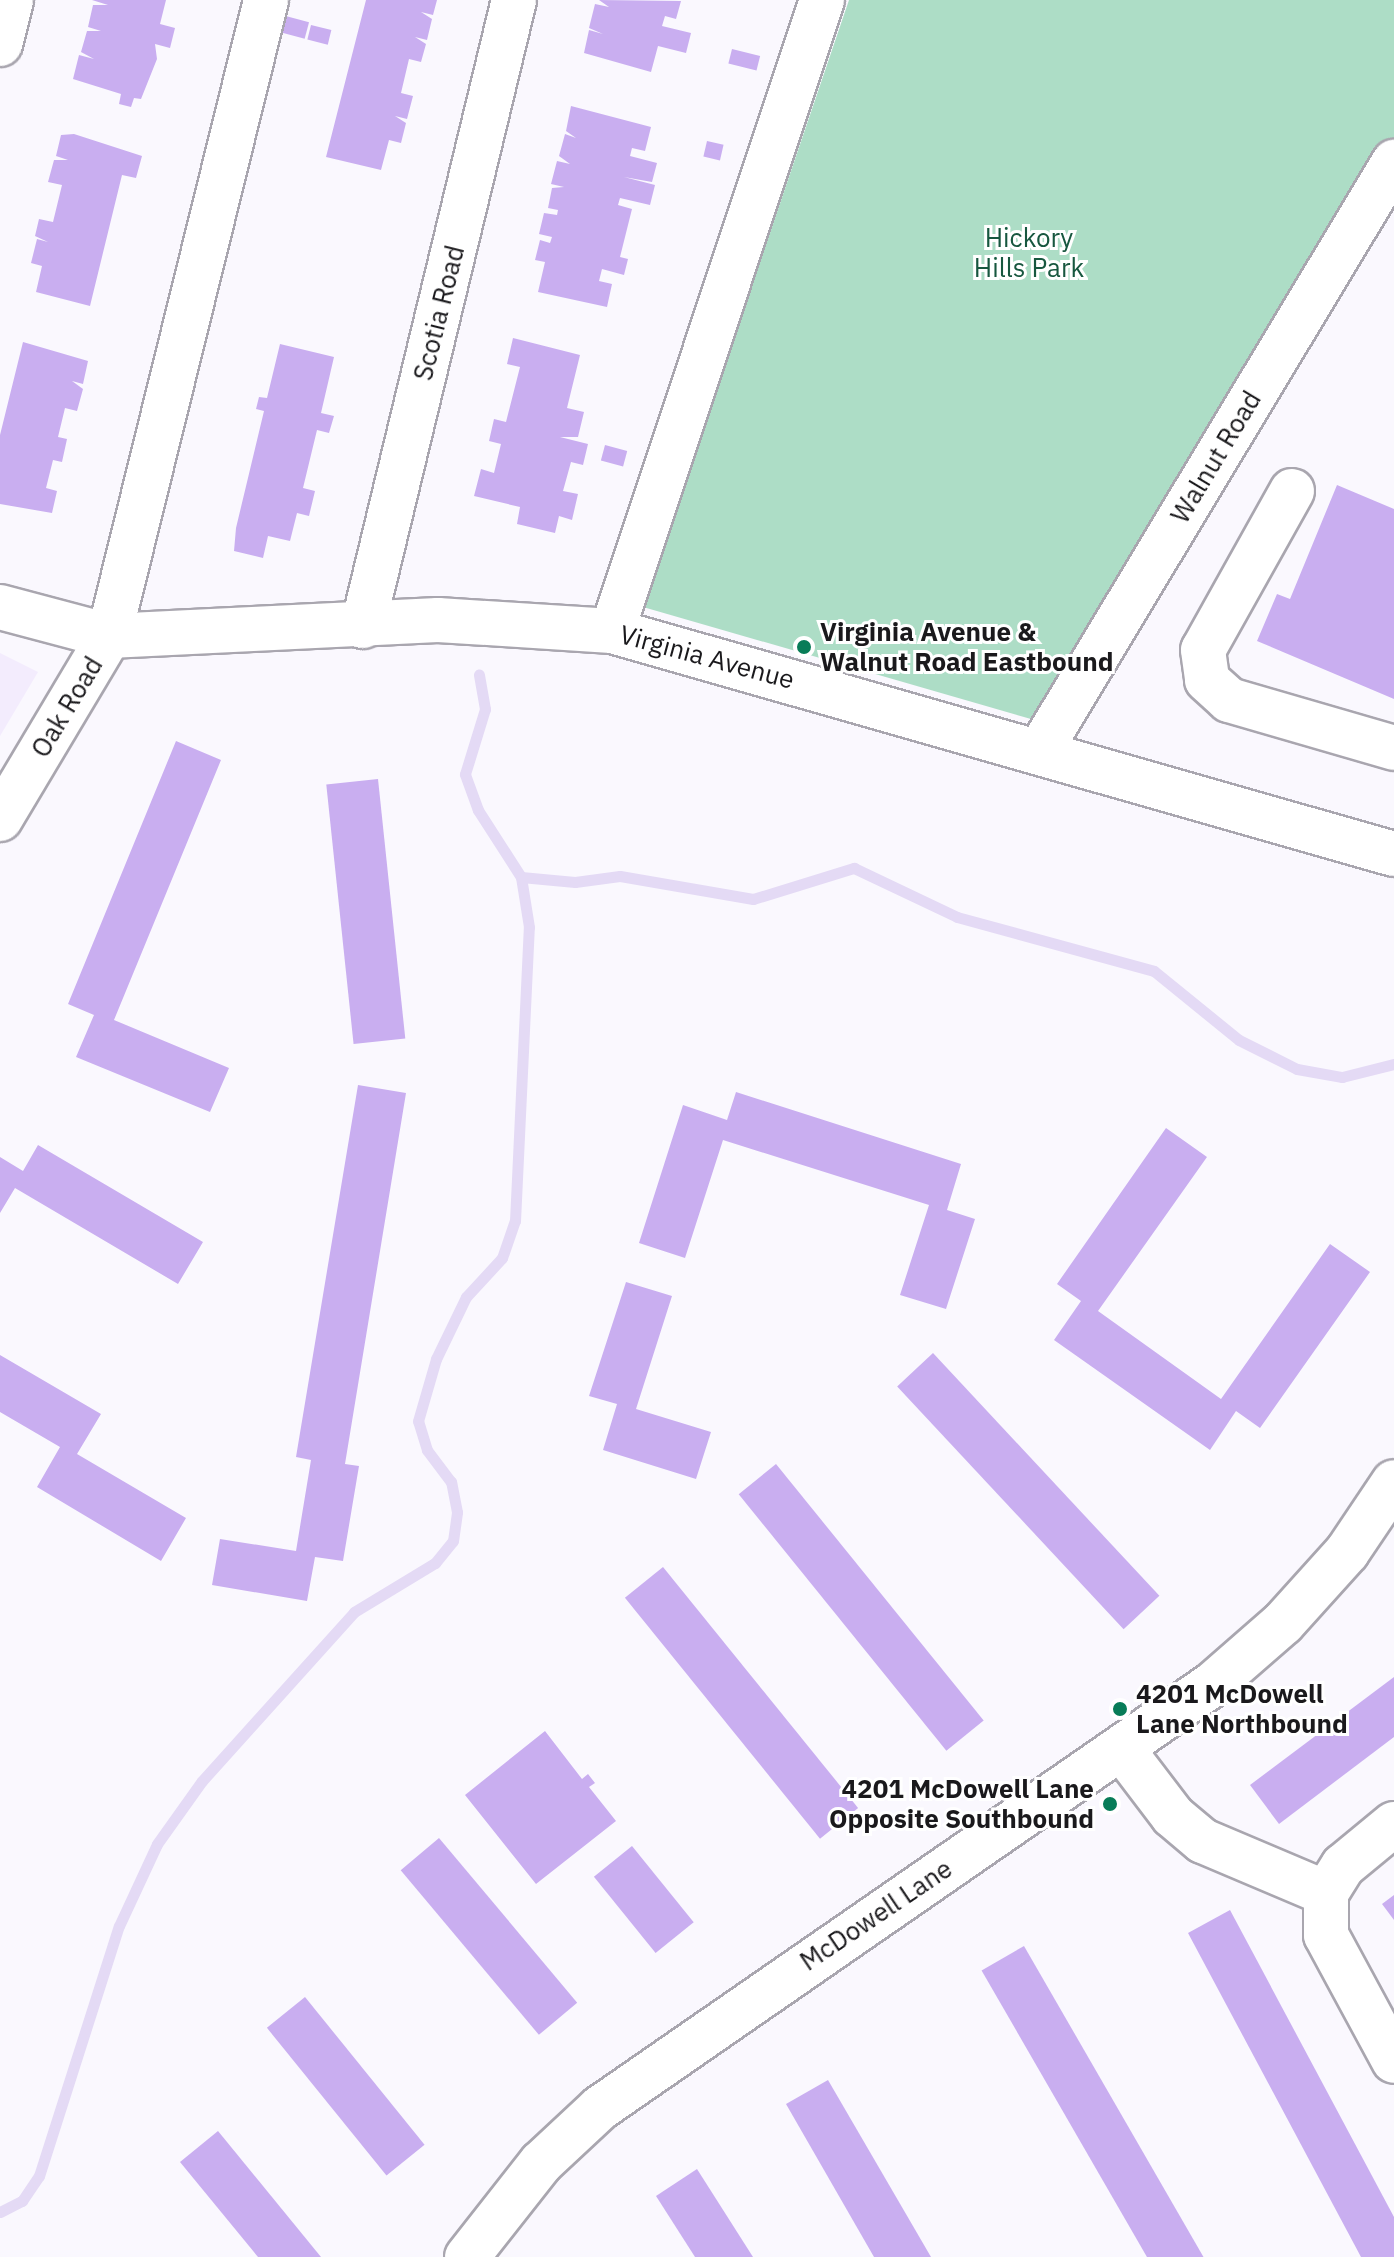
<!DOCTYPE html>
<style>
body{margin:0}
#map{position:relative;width:1394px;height:2257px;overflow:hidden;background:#faf8fe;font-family:"IBM Plex Sans",sans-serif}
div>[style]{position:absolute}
.built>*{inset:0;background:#f3ecfd}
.green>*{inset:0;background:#adddc6}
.stream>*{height:11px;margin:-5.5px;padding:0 5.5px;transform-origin:5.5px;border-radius:5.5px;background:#e4daf5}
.building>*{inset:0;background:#c9aef0;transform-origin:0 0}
.roads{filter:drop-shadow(2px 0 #a9a6af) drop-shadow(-2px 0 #a9a6af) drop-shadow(0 2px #a9a6af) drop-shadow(0 -2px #a9a6af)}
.minor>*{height:44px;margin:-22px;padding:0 22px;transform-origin:22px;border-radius:22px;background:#fff}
.dots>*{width:22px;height:22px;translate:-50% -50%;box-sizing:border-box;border:4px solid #fff;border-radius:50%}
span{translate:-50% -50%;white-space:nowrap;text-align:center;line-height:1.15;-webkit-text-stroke:6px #fff;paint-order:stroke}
.park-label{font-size:26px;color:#17573f}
.street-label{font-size:26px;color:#1a191c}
.poi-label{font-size:26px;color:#1a191c;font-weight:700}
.left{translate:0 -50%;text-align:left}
.right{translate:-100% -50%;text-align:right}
</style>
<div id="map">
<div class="built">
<div style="clip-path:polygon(0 653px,38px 672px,0 736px)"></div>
</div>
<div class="green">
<div style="clip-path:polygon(849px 0,1394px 0,1394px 143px,1038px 721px,643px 607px)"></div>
</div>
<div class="stream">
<div style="left:521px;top:877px;width:54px;rotate:5.3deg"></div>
<div style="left:575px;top:882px;width:45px;rotate:-7.6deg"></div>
<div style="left:620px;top:876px;width:135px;rotate:9.8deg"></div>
<div style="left:753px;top:899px;width:106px;rotate:-17.1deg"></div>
<div style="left:854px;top:868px;width:114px;rotate:25.4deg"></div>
<div style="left:957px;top:917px;width:204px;rotate:15.3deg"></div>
<div style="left:1154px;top:971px;width:109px;rotate:39.1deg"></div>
<div style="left:1239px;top:1040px;width:65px;rotate:26.6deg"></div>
<div style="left:1297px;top:1069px;width:46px;rotate:10.1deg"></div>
<div style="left:1342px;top:1077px;width:54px;rotate:-14deg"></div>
<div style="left:0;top:2212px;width:25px;rotate:-27deg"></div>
<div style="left:22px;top:2201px;width:30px;rotate:-56deg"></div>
<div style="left:39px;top:2176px;width:262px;rotate:-72.3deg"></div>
<div style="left:119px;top:1926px;width:90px;rotate:-65.1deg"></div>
<div style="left:157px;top:1844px;width:77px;rotate:-54.5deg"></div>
<div style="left:202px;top:1781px;width:227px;rotate:-48deg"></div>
<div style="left:354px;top:1612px;width:95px;rotate:-31.2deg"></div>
<div style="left:435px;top:1563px;width:28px;rotate:-51deg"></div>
<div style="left:453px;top:1541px;width:29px;rotate:-82deg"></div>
<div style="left:457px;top:1512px;width:31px;rotate:-101deg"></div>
<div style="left:451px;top:1482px;width:40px;rotate:-127deg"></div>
<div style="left:427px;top:1450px;width:30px;rotate:-107deg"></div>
<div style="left:418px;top:1421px;width:65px;rotate:-73.8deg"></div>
<div style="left:436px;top:1359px;width:69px;rotate:-64.2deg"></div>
<div style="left:466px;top:1297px;width:53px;rotate:-47.3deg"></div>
<div style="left:502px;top:1258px;width:39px;rotate:-71deg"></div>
<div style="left:515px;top:1221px;width:294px;rotate:-87.3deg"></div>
<div style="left:529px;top:927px;width:51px;rotate:-99.1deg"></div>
<div style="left:521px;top:877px;width:80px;rotate:-122.7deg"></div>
<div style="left:478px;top:810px;width:38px;rotate:-110deg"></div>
<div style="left:465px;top:774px;width:68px;rotate:-72.9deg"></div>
<div style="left:485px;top:709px;width:35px;rotate:-100deg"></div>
</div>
<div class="building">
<div style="clip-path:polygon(92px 0,166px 0,160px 24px,175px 28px,170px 48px,155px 44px,157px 59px,141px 99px,134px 98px,131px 107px,119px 104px,121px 94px,73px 79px,79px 55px,94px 59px,81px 52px,87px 31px,101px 31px,88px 27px,93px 5px,108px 5px)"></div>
<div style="clip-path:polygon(366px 0,437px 0,433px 15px,421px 12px,432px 19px,427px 40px,415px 37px,426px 44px,421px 62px,409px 59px,401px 93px,413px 96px,407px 119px,395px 116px,406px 123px,401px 143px,389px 140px,381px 170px,326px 157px)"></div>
<div style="clip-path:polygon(599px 0,681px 1px,676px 19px,665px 16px,662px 26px,691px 33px,686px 53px,658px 46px,651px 72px,584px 53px,589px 30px,603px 34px,589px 28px,595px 4px,609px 7px)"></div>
<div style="left:282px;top:15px;width:28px;height:17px;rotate:15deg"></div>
<div style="left:311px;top:25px;width:21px;height:15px;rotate:14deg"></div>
<div style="left:732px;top:49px;width:29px;height:15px;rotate:14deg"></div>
<div style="clip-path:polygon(571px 106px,651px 127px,645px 151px,632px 148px,630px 156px,657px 163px,652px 182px,624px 177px,655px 185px,650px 205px,620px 198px,618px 205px,632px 209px,620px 257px,628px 259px,624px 275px,602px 269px,599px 281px,612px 284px,607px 307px,538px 292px,545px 262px,535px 260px,540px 240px,550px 243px,552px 237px,539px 234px,544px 213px,557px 215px,558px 210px,548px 208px,552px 188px,564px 187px,551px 184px,557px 161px,570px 164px,559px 156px,565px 134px,576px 138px,566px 131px)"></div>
<div style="clip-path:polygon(74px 134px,142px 156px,136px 178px,122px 175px,90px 306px,36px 292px,42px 266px,31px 263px,37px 239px,48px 242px,35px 236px,39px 219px,53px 222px,62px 185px,48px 182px,54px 160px,68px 160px,56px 156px,61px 135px)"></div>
<div style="left:707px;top:141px;width:17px;height:16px;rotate:13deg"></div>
<div style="clip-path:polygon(513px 338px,580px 355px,567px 408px,584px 412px,578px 437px,560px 437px,588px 444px,583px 465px,571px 462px,563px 491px,578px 494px,572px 520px,559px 516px,555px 533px,517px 524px,520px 507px,474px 496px,481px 469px,494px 473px,501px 444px,489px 441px,494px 419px,506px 422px,520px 367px,507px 364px)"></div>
<div style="clip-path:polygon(23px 342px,88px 361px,83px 384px,72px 381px,83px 389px,77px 411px,65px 408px,58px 437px,67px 439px,62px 462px,53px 460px,46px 488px,57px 491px,52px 513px,0 504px,0 435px)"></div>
<div style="clip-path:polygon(280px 344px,334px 357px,321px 413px,334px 416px,329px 433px,317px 430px,303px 488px,315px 491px,309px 516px,297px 513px,290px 541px,268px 536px,263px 558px,234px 551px,236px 528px,264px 411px,256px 409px,259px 397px,267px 398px)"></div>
<div style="left:605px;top:445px;width:23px;height:16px;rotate:15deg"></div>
<div style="clip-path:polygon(1337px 485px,1394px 509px,1394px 699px,1257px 641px,1277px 594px,1290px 599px)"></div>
<div style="clip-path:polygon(176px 741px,221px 760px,114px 1020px,229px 1068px,210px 1112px,76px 1057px,94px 1015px,68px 1004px)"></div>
<div style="left:378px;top:779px;width:261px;height:52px;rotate:84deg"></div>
<div style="clip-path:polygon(358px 1085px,406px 1093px,345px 1464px,359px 1466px,343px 1561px,315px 1557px,307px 1601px,212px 1585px,220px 1539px,296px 1551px,311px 1460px,296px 1457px)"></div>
<div style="clip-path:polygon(736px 1092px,961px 1164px,947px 1210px,975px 1219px,946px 1309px,900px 1295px,929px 1205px,723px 1140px,685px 1258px,639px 1243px,683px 1105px,727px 1120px)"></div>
<div style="clip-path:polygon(1166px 1128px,1207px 1157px,1098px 1311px,1221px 1399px,1330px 1244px,1370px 1272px,1260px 1428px,1236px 1411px,1210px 1450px,1054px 1340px,1081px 1301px,1057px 1284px)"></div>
<div style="clip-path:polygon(38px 1145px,203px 1242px,178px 1284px,15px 1188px,0 1213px,0 1157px,23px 1171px)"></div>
<div style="clip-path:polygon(626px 1282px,672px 1296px,636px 1409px,711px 1432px,696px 1479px,603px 1450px,617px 1404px,589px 1396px)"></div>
<div style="left:933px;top:1353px;width:332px;height:49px;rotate:47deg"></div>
<div style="clip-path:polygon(0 1355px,101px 1414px,77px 1454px,186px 1518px,161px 1561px,37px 1487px,60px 1447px,0 1412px)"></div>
<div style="left:776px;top:1464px;width:330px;height:48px;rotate:51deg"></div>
<div style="left:663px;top:1567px;width:310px;height:49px;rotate:51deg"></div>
<div style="clip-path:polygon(1394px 1677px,1394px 1737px,1279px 1824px,1250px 1785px)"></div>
<div style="clip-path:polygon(545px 1731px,582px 1779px,588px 1774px,595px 1783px,589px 1787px,616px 1821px,536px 1884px,465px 1795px)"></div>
<div style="left:439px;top:1838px;width:215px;height:50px;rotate:50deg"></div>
<div style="left:632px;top:1846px;width:98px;height:49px;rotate:51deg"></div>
<div style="clip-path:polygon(1394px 1895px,1394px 1920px,1382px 1904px)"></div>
<div style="clip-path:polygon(1230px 1910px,1394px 2217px,1394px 2257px,1361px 2257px,1188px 1933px)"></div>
<div style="left:1024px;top:1946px;width:359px;height:49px;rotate:60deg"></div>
<div style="left:305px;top:1997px;width:190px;height:49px;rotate:51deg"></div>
<div style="clip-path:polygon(828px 2080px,931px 2257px,874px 2257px,786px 2104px)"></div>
<div style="clip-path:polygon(218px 2131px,321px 2257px,258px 2257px,180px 2162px)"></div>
<div style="clip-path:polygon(697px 2169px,753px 2257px,695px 2257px,656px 2196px)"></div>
</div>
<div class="roads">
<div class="minor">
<div style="left:0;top:44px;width:45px;rotate:-76deg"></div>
<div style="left:1292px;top:491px;width:182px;rotate:119.2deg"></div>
<div style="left:1203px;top:650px;width:30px;rotate:82deg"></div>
<div style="left:1207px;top:680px;width:30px;rotate:42deg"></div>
<div style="left:1229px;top:700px;width:172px;rotate:16.2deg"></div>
<div style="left:0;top:607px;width:113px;rotate:14.9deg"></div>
<div style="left:109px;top:636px;width:329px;rotate:-2.8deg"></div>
<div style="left:438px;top:620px;width:174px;rotate:3.6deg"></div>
<div style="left:612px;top:631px;width:813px;rotate:15.92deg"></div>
<div style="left:363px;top:626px;width:644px;rotate:-76.44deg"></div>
<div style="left:612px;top:631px;width:665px;rotate:-71.59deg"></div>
<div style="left:1039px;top:752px;width:689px;rotate:-58.96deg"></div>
<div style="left:0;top:819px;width:213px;rotate:-59.2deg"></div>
<div style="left:109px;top:636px;width:655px;rotate:-76.13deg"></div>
<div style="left:1122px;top:1749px;width:84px;rotate:52.7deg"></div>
<div style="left:1173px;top:1816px;width:39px;rotate:40deg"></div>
<div style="left:1203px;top:1841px;width:134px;rotate:22.9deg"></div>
<div style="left:1326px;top:1893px;width:32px;rotate:-58deg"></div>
<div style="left:1343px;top:1866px;width:66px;rotate:-39.5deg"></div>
<div style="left:1326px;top:1893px;width:42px;rotate:90deg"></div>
<div style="left:1326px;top:1935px;width:143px;rotate:61.6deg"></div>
<div style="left:467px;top:2257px;width:120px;rotate:-51.8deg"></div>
<div style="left:541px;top:2163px;width:81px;rotate:-43deg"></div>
<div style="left:600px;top:2108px;width:745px;rotate:-34.67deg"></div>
<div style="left:1213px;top:1684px;width:93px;rotate:-41.1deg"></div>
<div style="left:1283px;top:1623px;width:96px;rotate:-48deg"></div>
<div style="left:1347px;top:1552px;width:84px;rotate:-56.1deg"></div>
</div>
</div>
<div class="dots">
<div style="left:804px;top:647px;background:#087c58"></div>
<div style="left:1120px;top:1709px;background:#087c58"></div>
<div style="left:1110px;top:1804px;background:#087c58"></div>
</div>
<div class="park-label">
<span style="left:1029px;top:253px">Hickory<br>Hills Park</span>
</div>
<div class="street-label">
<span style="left:439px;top:313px;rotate:-76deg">Scotia Road</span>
<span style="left:1216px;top:457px;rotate:-59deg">Walnut Road</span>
<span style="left:707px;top:657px;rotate:15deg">Virginia Avenue</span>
<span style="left:67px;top:707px;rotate:-59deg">Oak Road</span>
<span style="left:876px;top:1915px;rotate:-34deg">McDowell Lane</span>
</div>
<div class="poi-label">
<span class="left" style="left:820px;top:647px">Virginia Avenue &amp;<br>Walnut Road Eastbound</span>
<span class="left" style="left:1136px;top:1709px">4201 McDowell<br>Lane Northbound</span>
<span class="right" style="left:1094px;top:1804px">4201 McDowell Lane<br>Opposite Southbound</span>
</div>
</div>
